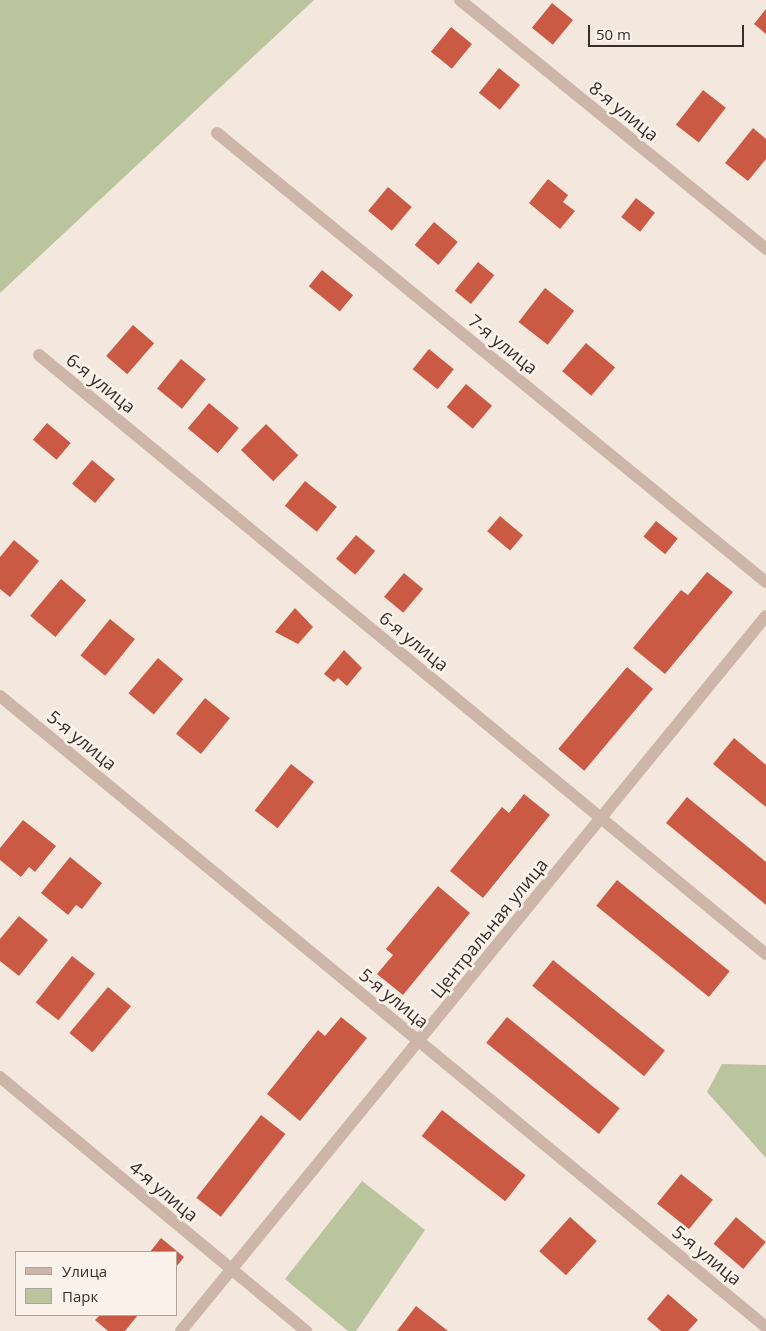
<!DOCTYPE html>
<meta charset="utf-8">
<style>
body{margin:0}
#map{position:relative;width:766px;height:1331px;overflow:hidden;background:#f4e8de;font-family:"Open Sans",sans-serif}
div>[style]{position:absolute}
.green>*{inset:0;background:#bac49d}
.building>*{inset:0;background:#cb5a45;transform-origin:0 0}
.minor>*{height:12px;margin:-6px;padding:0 6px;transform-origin:6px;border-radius:6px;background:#cdb6a9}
span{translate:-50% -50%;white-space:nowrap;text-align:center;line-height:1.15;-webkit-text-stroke:5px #fbf2eb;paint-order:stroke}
.street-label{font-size:18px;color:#3a2d29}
.legend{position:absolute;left:15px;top:1251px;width:162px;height:65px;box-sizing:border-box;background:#fbf2eb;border:1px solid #aea39d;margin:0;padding:6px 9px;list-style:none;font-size:15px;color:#3a2d29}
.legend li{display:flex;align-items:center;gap:10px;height:25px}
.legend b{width:25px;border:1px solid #aea39d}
.scale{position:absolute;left:588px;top:25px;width:156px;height:22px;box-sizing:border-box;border:2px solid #3a2d29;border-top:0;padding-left:6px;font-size:15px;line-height:18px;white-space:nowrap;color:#3a2d29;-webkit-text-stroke:4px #fbf2eb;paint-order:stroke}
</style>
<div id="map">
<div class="green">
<div style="clip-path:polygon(0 0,314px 0,0 293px)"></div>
<div style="clip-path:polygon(722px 1064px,766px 1065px,766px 1158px,707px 1092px)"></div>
<div style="clip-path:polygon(362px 1181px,425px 1230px,356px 1331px,348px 1331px,285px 1279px)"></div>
</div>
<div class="building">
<div style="left:552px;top:3px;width:27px;height:32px;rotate:39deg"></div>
<div style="clip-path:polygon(766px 9px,766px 34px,754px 24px)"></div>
<div style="left:451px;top:27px;width:27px;height:32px;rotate:39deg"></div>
<div style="left:499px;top:68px;width:27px;height:32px;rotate:39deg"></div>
<div style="left:703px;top:90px;width:29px;height:44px;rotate:38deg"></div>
<div style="clip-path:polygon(753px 128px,766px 139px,766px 159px,748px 181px,725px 163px)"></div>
<div style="clip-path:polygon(548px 179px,568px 195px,563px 202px,575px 211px,560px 229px,529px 203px)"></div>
<div style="left:388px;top:187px;width:31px;height:31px;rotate:40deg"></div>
<div style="left:636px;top:198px;width:24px;height:24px;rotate:38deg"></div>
<div style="left:434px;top:222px;width:31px;height:30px;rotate:40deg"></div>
<div style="left:478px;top:262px;width:21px;height:37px;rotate:39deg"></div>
<div style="left:322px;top:270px;width:40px;height:21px;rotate:39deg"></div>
<div style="left:545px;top:288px;width:37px;height:43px;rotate:38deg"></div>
<div style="left:133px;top:325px;width:28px;height:41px;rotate:41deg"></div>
<div style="left:586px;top:343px;width:38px;height:37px;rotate:40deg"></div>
<div style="left:429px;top:349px;width:32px;height:26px;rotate:39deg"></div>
<div style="left:181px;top:359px;width:32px;height:38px;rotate:39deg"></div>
<div style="left:466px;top:384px;width:34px;height:30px;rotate:40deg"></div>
<div style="left:209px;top:403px;width:39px;height:33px;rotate:40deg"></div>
<div style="left:47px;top:423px;width:31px;height:22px;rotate:40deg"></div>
<div style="left:266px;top:424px;width:45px;height:36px;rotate:44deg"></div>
<div style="left:92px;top:460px;width:30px;height:31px;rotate:40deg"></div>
<div style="left:305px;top:481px;width:41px;height:32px;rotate:39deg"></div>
<div style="left:500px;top:516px;width:30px;height:20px;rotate:40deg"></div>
<div style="left:656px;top:521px;width:28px;height:20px;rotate:39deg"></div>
<div style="left:356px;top:535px;width:25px;height:31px;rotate:40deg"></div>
<div style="clip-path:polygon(14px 540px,39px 561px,10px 597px,0 589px,0 557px)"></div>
<div style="clip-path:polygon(707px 572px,733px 592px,665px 674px,633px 648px,681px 590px,688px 595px)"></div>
<div style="left:404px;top:573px;width:25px;height:31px;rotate:40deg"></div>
<div style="left:61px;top:579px;width:33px;height:48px;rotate:40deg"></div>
<div style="clip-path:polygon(295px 608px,313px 627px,298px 644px,275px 632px)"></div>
<div style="left:110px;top:619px;width:32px;height:47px;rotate:39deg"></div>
<div style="clip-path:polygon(344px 650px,362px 668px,347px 686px,338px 678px,334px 682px,324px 674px)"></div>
<div style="left:158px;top:658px;width:33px;height:46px;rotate:40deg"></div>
<div style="left:627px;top:667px;width:34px;height:107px;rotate:40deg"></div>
<div style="left:205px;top:698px;width:32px;height:46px;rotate:39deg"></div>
<div style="clip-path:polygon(734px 738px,766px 765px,766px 807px,713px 764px)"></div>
<div style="left:291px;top:764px;width:29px;height:59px;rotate:38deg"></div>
<div style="clip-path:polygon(524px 794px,550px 815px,483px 898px,450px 871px,502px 807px,509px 813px)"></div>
<div style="clip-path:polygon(687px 797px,766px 862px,766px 905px,666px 823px)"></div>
<div style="clip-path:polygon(23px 820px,56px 846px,35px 872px,29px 867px,21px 877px,0 860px,0 848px)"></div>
<div style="clip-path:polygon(70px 857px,102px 883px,82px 909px,76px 905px,68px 915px,41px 893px)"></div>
<div style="left:617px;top:880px;width:145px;height:33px;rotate:39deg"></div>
<div style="clip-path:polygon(438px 886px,470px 913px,403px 995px,377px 974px,393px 955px,386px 949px)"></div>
<div style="clip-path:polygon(19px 916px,48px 940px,19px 976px,0 961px,0 939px)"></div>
<div style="left:72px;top:956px;width:29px;height:59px;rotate:38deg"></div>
<div style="left:553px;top:960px;width:144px;height:33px;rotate:39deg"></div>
<div style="left:108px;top:987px;width:30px;height:60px;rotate:40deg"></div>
<div style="clip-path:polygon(341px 1017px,367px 1038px,300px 1121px,267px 1094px,318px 1030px,325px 1036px)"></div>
<div style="left:507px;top:1017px;width:145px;height:33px;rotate:39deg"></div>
<div style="left:442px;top:1110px;width:106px;height:33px;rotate:38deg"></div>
<div style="left:261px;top:1115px;width:31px;height:105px;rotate:38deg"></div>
<div style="left:681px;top:1174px;width:41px;height:38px;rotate:39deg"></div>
<div style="left:570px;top:1217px;width:36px;height:46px;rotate:42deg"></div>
<div style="left:736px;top:1217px;width:39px;height:35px;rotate:40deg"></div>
<div style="clip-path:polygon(161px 1238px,184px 1257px,176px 1267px,176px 1252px,150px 1252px)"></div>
<div style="clip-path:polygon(668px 1294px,698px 1320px,688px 1331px,661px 1331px,647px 1319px)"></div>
<div style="clip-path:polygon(416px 1306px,448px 1331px,397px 1331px)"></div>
<div style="clip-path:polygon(100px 1315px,138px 1315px,125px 1331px,108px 1331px,95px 1320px)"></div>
</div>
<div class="minor">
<div style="left:460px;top:0;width:395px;rotate:39.1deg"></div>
<div style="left:217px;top:133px;width:709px;rotate:39.28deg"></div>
<div style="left:39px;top:355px;width:942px;rotate:39.49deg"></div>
<div style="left:0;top:696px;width:992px;rotate:39.48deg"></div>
<div style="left:0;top:1077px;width:398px;rotate:39.7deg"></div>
<div style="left:181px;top:1331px;width:924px;rotate:-50.71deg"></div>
</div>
<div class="street-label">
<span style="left:624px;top:111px;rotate:39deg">8-я улица</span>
<span style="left:503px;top:344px;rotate:39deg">7-я улица</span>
<span style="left:101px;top:383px;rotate:39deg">6-я улица</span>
<span style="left:414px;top:641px;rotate:39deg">6-я улица</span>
<span style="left:82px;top:740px;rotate:39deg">5-я улица</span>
<span style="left:489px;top:928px;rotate:-51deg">Центральная улица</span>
<span style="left:394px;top:998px;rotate:39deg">5-я улица</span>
<span style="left:164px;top:1191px;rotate:40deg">4-я улица</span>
<span style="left:707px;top:1255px;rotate:39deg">5-я улица</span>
</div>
<ul class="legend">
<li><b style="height:6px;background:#cdb6a9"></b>Улица</li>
<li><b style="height:14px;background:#bac49d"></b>Парк</li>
</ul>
<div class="scale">50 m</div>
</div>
